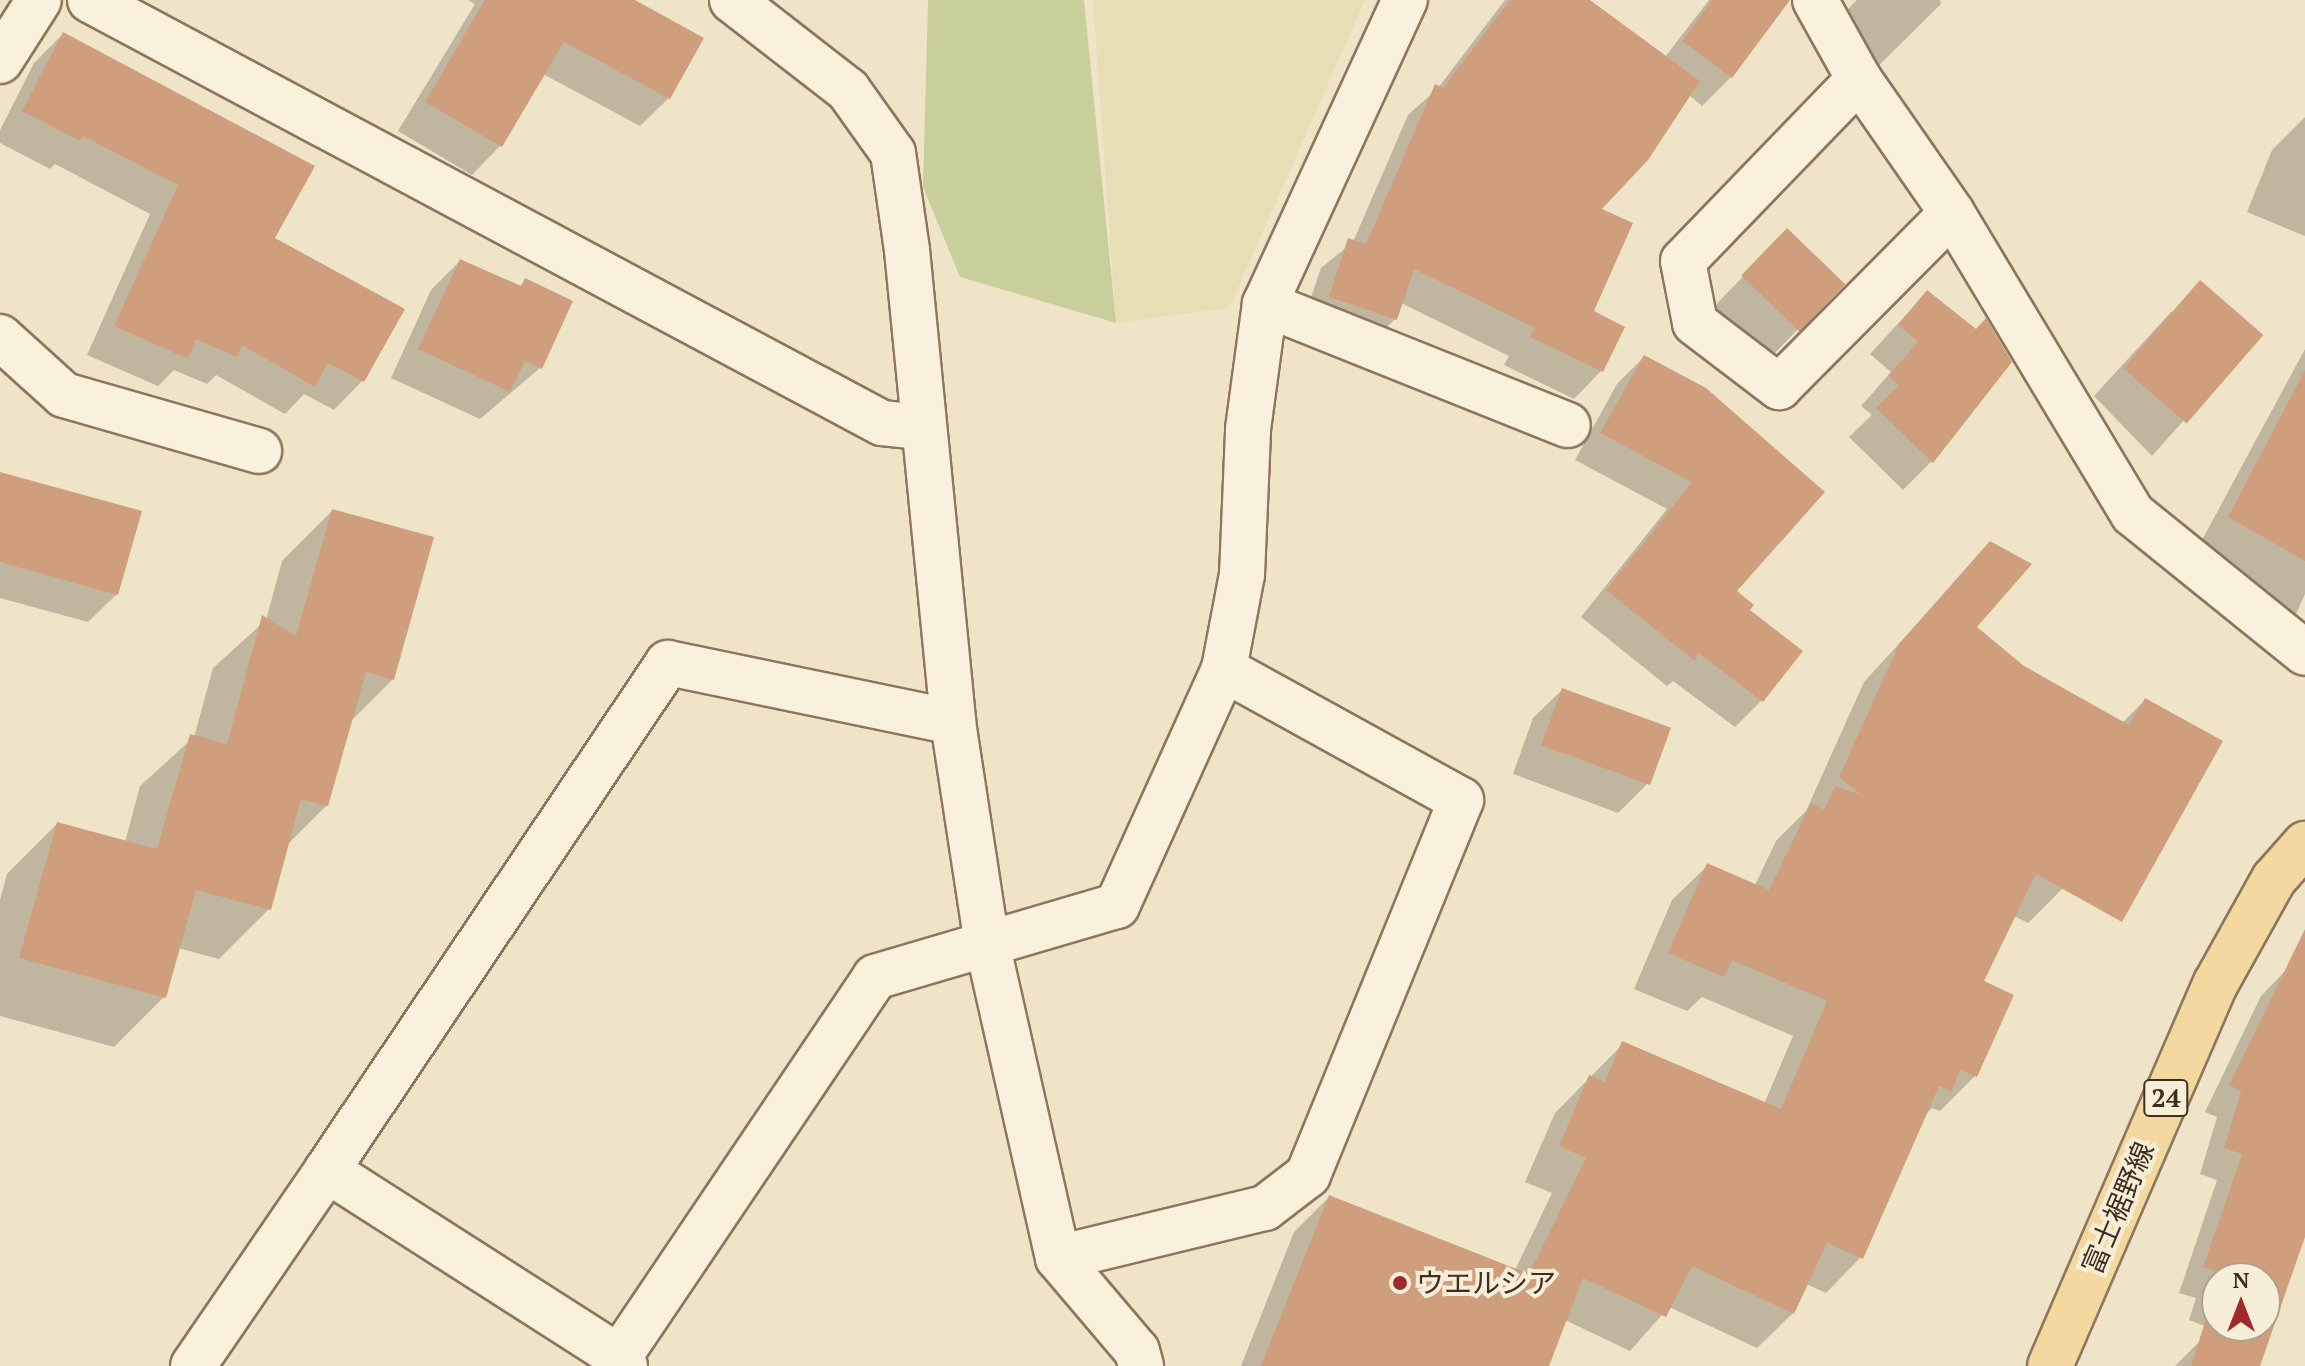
<!DOCTYPE html>
<meta charset="utf-8">
<style>
body{margin:0}
#map{position:relative;width:2305px;height:1366px;overflow:hidden;background:#f0e4c8;font-family:"PT Serif","Noto Sans JP",serif}
div>[style]{position:absolute}
.farmland>*{inset:0;background:#e6deb5}
.green>*{inset:0;background:#c9cf9b}
.shadow>*{inset:0;background:#0003;transform-origin:0 0}
.building>*{inset:0;background:#cf9f7d;transform-origin:0 0}
.roads{filter:drop-shadow(2px 0 #8d765c) drop-shadow(-2px 0 #8d765c) drop-shadow(0 2px #8d765c) drop-shadow(0 -2px #8d765c)}
.minor>*{height:44px;margin:-22px;padding:0 22px;transform-origin:22px;border-radius:22px;background:#faf1dc}
.major>*{height:44px;margin:-22px;padding:0 22px;transform-origin:22px;border-radius:22px;background:#f3d9a0}
.dots>*{width:22px;height:22px;translate:-50% -50%;box-sizing:border-box;border:4px solid #f7eed8;border-radius:50%}
span{translate:-50% -50%;white-space:nowrap;text-align:center;line-height:1.15;-webkit-text-stroke:8px #f7eed8;paint-order:stroke}
.shield-label span{padding:2px 6px;background:#f7eed8;border:2px solid;border-radius:6px;-webkit-text-stroke-width:0}
.shield-label{font-size:26px;color:#3d2e20;font-weight:700}
.street-label{font-size:28px;color:#3d2e20}
.poi-label{font-size:28px;color:#3d2e20}
.left{translate:0 -50%;text-align:left}
.north{position:absolute;left:2201px;top:1262px;width:80px;height:80px;box-sizing:border-box;background:#f7eed8;border:2px solid #ada18e;border-radius:50%;rotate:0deg;font-size:22px;font-weight:700;line-height:32px;text-align:center;color:#3d2e20}
.north::after{content:'';display:block;margin:auto;width:28px;height:36px;background:#9e2a2b;clip-path:polygon(50% 0,100% 100%,50% 72%,0 100%)}
</style>
<div id="map">
<div class="farmland">
<div style="clip-path:polygon(1093px 0,1365px 0,1229px 308px,1116px 323px)"></div>
</div>
<div class="green">
<div style="clip-path:polygon(928px 0,1084px 0,1116px 323px,960px 277px,923px 187px)"></div>
</div>
<div class="shadow">
<div style="clip-path:polygon(468px 0,631px 0,669px 98px,640px 126px,543px 74px,500px 146px,472px 175px,398px 131px,475px 4px)"></div>
<div style="clip-path:polygon(1505px 0,1587px 0,1665px 57px,1709px 0,1755px 0,1731px 77px,1702px 106px,1689px 95px,1599px 210px,1591px 312px,1601px 371px,1574px 399px,1504px 365px,1509px 356px,1401px 303px,1396px 318px,1368px 346px,1302px 324px,1321px 268px,1353px 242px,1408px 115px,1438px 88px)"></div>
<div style="clip-path:polygon(1857px 0,1940px 0,1941px 4px,1868px 76px,1825px 33px)"></div>
<div style="clip-path:polygon(63px 34px,272px 239px,402px 310px,362px 381px,334px 410px,304px 394px,285px 414px,216px 375px,207px 384px,174px 370px,158px 386px,87px 355px,150px 214px,55px 164px,50px 169px,0 143px,0 130px,34px 63px)"></div>
<div style="clip-path:polygon(2305px 117px,2305px 236px,2247px 212px,2272px 150px)"></div>
<div style="left:1787px;top:231px;width:76px;height:105px;rotate:44deg"></div>
<div style="clip-path:polygon(460px 261px,518px 288px,525px 281px,540px 368px,480px 419px,391px 378px,431px 290px)"></div>
<div style="clip-path:polygon(1927px 292px,1932px 461px,1903px 490px,1849px 437px,1872px 415px,1861px 406px,1891px 372px,1870px 354px)"></div>
<div style="clip-path:polygon(2171px 312px,2260px 335px,2152px 456px,2094px 396px)"></div>
<div style="clip-path:polygon(2305px 349px,2305px 594px,2296px 614px,2262px 649px,2246px 637px,2246px 583px,2195px 553px)"></div>
<div style="clip-path:polygon(1644px 357px,1734px 591px,1748px 610px,1761px 701px,1735px 727px,1673px 681px,1667px 686px,1581px 617px,1667px 509px,1575px 460px,1617px 384px)"></div>
<div style="clip-path:polygon(0 474px,117px 594px,88px 622px,0 598px)"></div>
<div style="clip-path:polygon(332px 511px,393px 679px,350px 722px,327px 805px,287px 845px,269px 909px,219px 959px,178px 948px,164px 997px,114px 1047px,0 1016px,0 900px,7px 874px,57px 824px,125px 842px,140px 786px,194px 737px,213px 668px,266px 620px,282px 561px)"></div>
<div style="clip-path:polygon(1990px 544px,1975px 627px,2022px 668px,2122px 723px,2145px 700px,2063px 888px,2028px 923px,2014px 916px,1981px 982px,1975px 1076px,1940px 1111px,1932px 1108px,1924px 1116px,1861px 1257px,1826px 1293px,1806px 1284px,1793px 1313px,1757px 1348px,1669px 1307px,1630px 1351px,1565px 1320px,1547px 1366px,1241px 1366px,1294px 1232px,1329px 1197px,1515px 1270px,1552px 1193px,1525px 1182px,1555px 1113px,1623px 1044px,1764px 1104px,1793px 1036px,1702px 997px,1687px 1011px,1634px 989px,1672px 900px,1708px 865px,1755px 885px,1776px 841px,1806px 811px,1864px 682px)"></div>
<div style="clip-path:polygon(1562px 690px,1668px 728px,1647px 784px,1618px 813px,1513px 774px,1533px 718px)"></div>
<div style="clip-path:polygon(evenodd,2286px 970px,2305px 979px,2305px 1231px,2275px 1317px,2249px 1343px,2189px 1320px,2196px 1298px,2179px 1293px,2217px 1180px,2200px 1174px,2217px 1117px,2205px 1112px,2261px 996px,2286px 970px,2217px 1278px,2265px 1278px,2265px 1326px,2217px 1326px,2217px 1278px)"></div>
<div style="clip-path:polygon(2200px 1341px,2243px 1366px,2175px 1366px)"></div>
</div>
<div class="building">
<div style="clip-path:polygon(485px 0,635px 0,704px 38px,670px 99px,564px 42px,502px 147px,425px 102px)"></div>
<div style="clip-path:polygon(1510px 0,1590px 0,1700px 81px,1648px 160px,1602px 209px,1633px 223px,1594px 311px,1625px 327px,1603px 372px,1530px 337px,1535px 328px,1414px 269px,1397px 320px,1329px 297px,1348px 238px,1366px 244px,1435px 84px,1443px 88px)"></div>
<div style="clip-path:polygon(1712px 0,1790px 0,1732px 78px,1682px 41px)"></div>
<div style="clip-path:polygon(63px 32px,315px 166px,275px 238px,405px 309px,364px 382px,328px 363px,315px 387px,242px 345px,237px 357px,196px 339px,188px 359px,114px 326px,178px 185px,83px 136px,80px 141px,22px 111px)"></div>
<div style="left:1787px;top:228px;width:81px;height:66px;rotate:44deg"></div>
<div style="clip-path:polygon(460px 259px,521px 286px,525px 278px,573px 301px,542px 369px,525px 361px,510px 392px,418px 349px)"></div>
<div style="left:2200px;top:280px;width:84px;height:117px;rotate:41deg"></div>
<div style="clip-path:polygon(1927px 290px,1976px 329px,1986px 318px,2012px 362px,1933px 463px,1876px 408px,1899px 385px,1888px 376px,1918px 342px,1898px 325px)"></div>
<div style="clip-path:polygon(1644px 355px,1706px 388px,1825px 492px,1737px 591px,1754px 605px,1750px 610px,1803px 651px,1763px 702px,1698px 653px,1695px 661px,1606px 590px,1692px 482px,1600px 433px)"></div>
<div style="clip-path:polygon(2305px 370px,2305px 561px,2228px 517px)"></div>
<div style="clip-path:polygon(0 472px,142px 511px,118px 595px,0 562px)"></div>
<div style="clip-path:polygon(332px 509px,434px 537px,394px 680px,366px 672px,328px 806px,301px 799px,271px 910px,196px 890px,166px 998px,19px 958px,57px 822px,157px 849px,190px 734px,227px 744px,262px 615px,296px 636px)"></div>
<div style="clip-path:polygon(1990px 541px,2032px 564px,1977px 627px,2024px 666px,2129px 725px,2145px 698px,2223px 741px,2122px 922px,2036px 874px,1984px 981px,2014px 995px,1977px 1077px,1960px 1070px,1951px 1092px,1939px 1086px,1863px 1259px,1827px 1243px,1794px 1314px,1692px 1266px,1666px 1317px,1583px 1278px,1549px 1366px,1261px 1366px,1329px 1195px,1529px 1274px,1586px 1158px,1559px 1146px,1589px 1075px,1605px 1082px,1622px 1041px,1781px 1109px,1827px 1001px,1732px 960px,1724px 977px,1668px 953px,1707px 863px,1769px 890px,1811px 803px,1824px 810px,1835px 786px,1862px 795px,1839px 777px,1899px 644px)"></div>
<div style="left:1562px;top:688px;width:116px;height:61px;rotate:20deg"></div>
<div style="clip-path:polygon(2305px 929px,2305px 1237px,2260px 1366px,2191px 1366px,2217px 1284px,2217px 1326px,2265px 1326px,2265px 1278px,2219px 1278px,2221px 1273px,2203px 1267px,2242px 1154px,2224px 1148px,2241px 1091px,2229px 1085px)"></div>
</div>
<div class="roads">
<div class="minor">
<div style="left:90px;top:0;width:898px;rotate:28.11deg"></div>
<div style="left:882px;top:423px;width:39px;rotate:6deg"></div>
<div style="left:732px;top:0;width:147px;rotate:37.8deg"></div>
<div style="left:848px;top:90px;width:77px;rotate:54.5deg"></div>
<div style="left:893px;top:153px;width:98px;rotate:81.8deg"></div>
<div style="left:907px;top:250px;width:474px;rotate:84.4deg"></div>
<div style="left:953px;top:722px;width:224px;rotate:81.3deg"></div>
<div style="left:987px;top:943px;width:323px;rotate:77.3deg"></div>
<div style="left:1058px;top:1258px;width:122px;rotate:49.7deg"></div>
<div style="left:1137px;top:1351px;width:16px;rotate:75deg"></div>
<div style="left:1815px;top:0;width:90px;rotate:60.9deg"></div>
<div style="left:1859px;top:79px;width:163px;rotate:55.2deg"></div>
<div style="left:1952px;top:213px;width:351px;rotate:59deg"></div>
<div style="left:2133px;top:514px;width:221px;rotate:38.9deg"></div>
<div style="left:0;top:61px;width:72px;rotate:-57.4deg"></div>
<div style="left:1859px;top:79px;width:253px;rotate:134deg"></div>
<div style="left:1683px;top:261px;width:63px;rotate:79deg"></div>
<div style="left:1695px;top:323px;width:106px;rotate:37.3deg"></div>
<div style="left:1779px;top:387px;width:245px;rotate:-45.2deg"></div>
<div style="left:1265px;top:304px;width:326px;rotate:21.8deg"></div>
<div style="left:0;top:337px;width:86px;rotate:42.2deg"></div>
<div style="left:64px;top:395px;width:203px;rotate:16deg"></div>
<div style="left:1058px;top:1258px;width:213px;rotate:-13.6deg"></div>
<div style="left:1265px;top:1208px;width:54px;rotate:-37.5deg"></div>
<div style="left:1308px;top:1175px;width:405px;rotate:-67.8deg"></div>
<div style="left:1461px;top:800px;width:271px;rotate:-151.1deg"></div>
<div style="left:619px;top:1357px;width:458px;rotate:-56deg"></div>
<div style="left:875px;top:977px;width:252px;rotate:-16.4deg"></div>
<div style="left:1117px;top:906px;width:260px;rotate:-65.7deg"></div>
<div style="left:1224px;top:669px;width:96px;rotate:-79.2deg"></div>
<div style="left:1242px;top:575px;width:146px;rotate:-87.6deg"></div>
<div style="left:1248px;top:429px;width:126px;rotate:-82.3deg"></div>
<div style="left:1265px;top:304px;width:335px;rotate:-65.3deg"></div>
<div style="left:193px;top:1366px;width:237px;rotate:-55.6deg"></div>
<div style="left:625px;top:1366px;width:11px;rotate:-124deg"></div>
<div style="left:619px;top:1357px;width:347px;rotate:-147.4deg"></div>
<div style="left:327px;top:1170px;width:611px;rotate:-56.08deg"></div>
<div style="left:668px;top:663px;width:291px;rotate:11.7deg"></div>
</div>
<div class="major">
<div style="left:2050px;top:1366px;width:417px;rotate:-66.6deg"></div>
<div style="left:2216px;top:983px;width:119px;rotate:-60.9deg"></div>
<div style="left:2274px;top:879px;width:47px;rotate:-48.5deg"></div>
</div>
</div>
<div class="dots">
<div style="left:1400px;top:1283px;background:#9e2a2b"></div>
</div>
<div class="shield-label">
<span style="left:2166px;top:1098px">24</span>
</div>
<div class="street-label">
<span style="left:2118px;top:1208px;rotate:-67deg">富士裾野線</span>
</div>
<div class="poi-label">
<span class="left" style="left:1416px;top:1283px">ウエルシア</span>
</div>
<div class="north">N</div>
</div>
